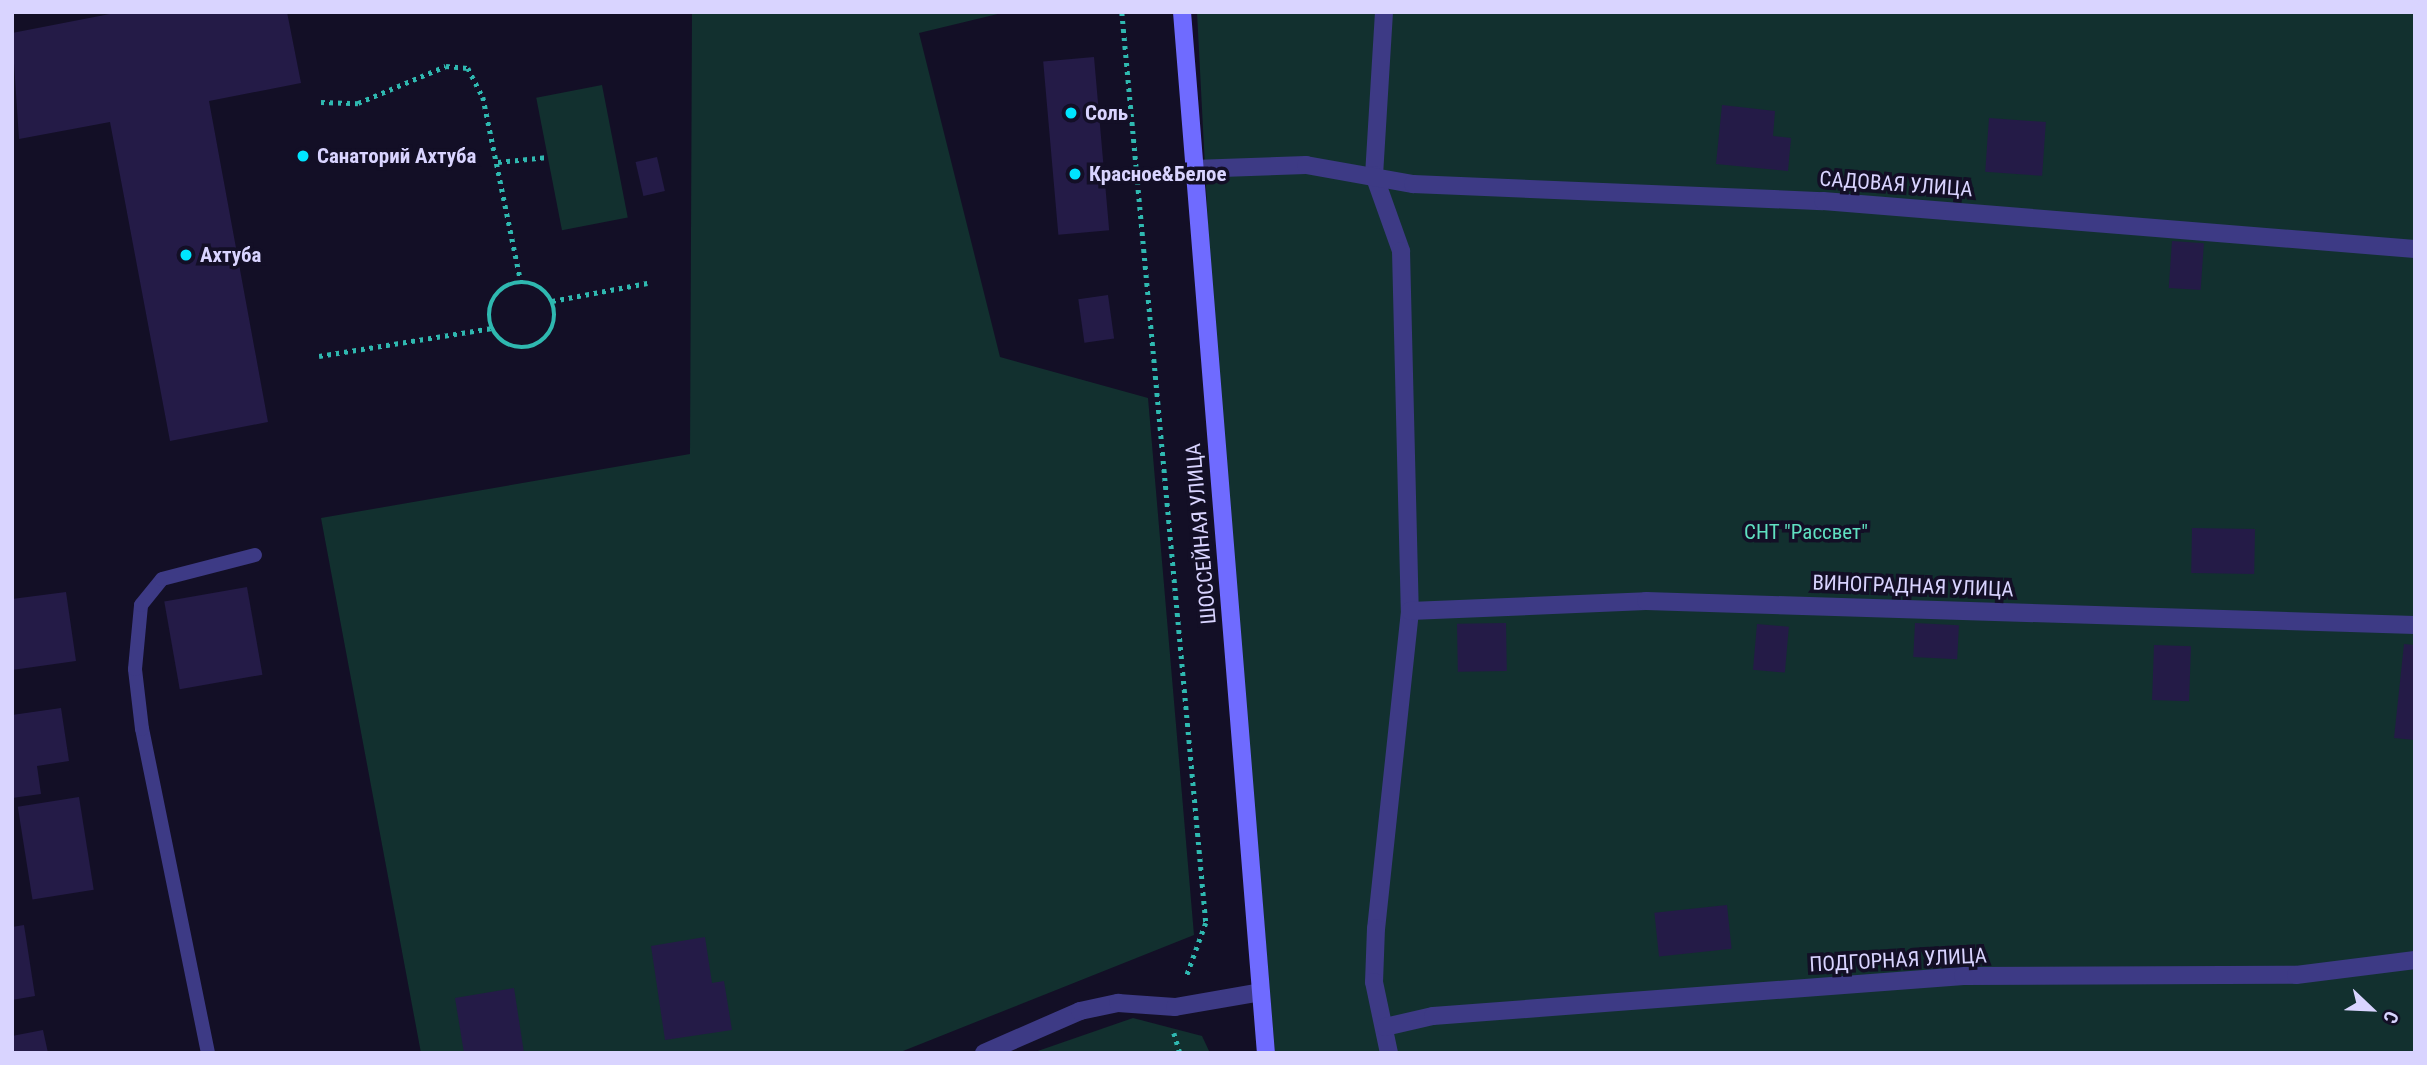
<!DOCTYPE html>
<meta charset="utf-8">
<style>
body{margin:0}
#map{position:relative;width:2427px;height:1065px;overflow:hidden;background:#130f26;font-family:"Roboto Condensed",sans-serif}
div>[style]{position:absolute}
.green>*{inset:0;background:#12302f;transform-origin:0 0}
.building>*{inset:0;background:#241b47;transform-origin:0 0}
.path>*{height:4.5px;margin-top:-2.25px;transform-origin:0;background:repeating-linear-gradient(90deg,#2fb8b0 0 3.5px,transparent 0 8.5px)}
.path>.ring{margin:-2.25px;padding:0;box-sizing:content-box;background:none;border:4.5px solid #2fb8b0;border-radius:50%}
.lane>*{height:14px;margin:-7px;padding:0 7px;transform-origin:7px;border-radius:7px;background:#3d3a85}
.street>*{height:18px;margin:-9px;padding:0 9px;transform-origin:9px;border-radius:9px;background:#3d3a85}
.secondary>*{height:18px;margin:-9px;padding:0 9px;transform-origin:9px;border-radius:9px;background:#6f6bff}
.dots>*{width:19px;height:19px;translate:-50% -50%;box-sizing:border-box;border:4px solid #130f26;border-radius:50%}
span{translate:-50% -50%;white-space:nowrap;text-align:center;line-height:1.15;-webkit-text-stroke:7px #130f26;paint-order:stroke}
.poi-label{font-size:21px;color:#d9d4ff;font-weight:700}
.left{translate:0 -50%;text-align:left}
.street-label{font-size:21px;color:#d9d4ff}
.park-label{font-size:21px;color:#5fe0c0}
.frame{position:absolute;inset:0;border:14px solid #d9d4ff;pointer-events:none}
.north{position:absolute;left:2336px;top:974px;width:70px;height:70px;-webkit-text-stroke:5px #130f26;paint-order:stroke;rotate:113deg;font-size:19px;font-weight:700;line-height:28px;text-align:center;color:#d9d4ff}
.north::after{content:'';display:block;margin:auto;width:24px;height:32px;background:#d9d4ff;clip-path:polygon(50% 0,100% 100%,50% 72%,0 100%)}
</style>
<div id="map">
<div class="green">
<div style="clip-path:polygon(692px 12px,1006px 12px,919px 33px,1000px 357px,1148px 398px,1194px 935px,898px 1053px,421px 1053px,321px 518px,690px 454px)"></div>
<div style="clip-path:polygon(1197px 12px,2415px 12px,2415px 1053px,1275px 1053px,1212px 303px)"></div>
<div style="left:602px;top:85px;width:135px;height:67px;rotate:79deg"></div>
<div style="clip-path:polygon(1133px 1018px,1202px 1036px,1210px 1053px,1032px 1053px)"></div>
</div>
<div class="building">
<div style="clip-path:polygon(120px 12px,287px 12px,301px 83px,209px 101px,268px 422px,170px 441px,110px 122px,19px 139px,12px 33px)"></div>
<div style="left:1094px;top:57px;width:174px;height:51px;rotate:85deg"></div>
<div style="clip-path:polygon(1722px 105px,1775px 111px,1773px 136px,1791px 138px,1788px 171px,1716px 164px)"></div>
<div style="left:1989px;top:118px;width:57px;height:54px;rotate:4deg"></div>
<div style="left:657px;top:157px;width:35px;height:22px;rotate:77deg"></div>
<div style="left:2172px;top:241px;width:32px;height:47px;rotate:4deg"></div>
<div style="left:1108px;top:295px;width:44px;height:30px;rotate:82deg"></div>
<div style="left:2192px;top:528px;width:63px;height:45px;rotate:1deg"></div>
<div style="left:247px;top:587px;width:89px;height:84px;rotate:80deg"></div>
<div style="clip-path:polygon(66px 592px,76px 661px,12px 670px,12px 599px)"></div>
<div style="left:1506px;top:623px;width:48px;height:49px;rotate:89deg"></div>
<div style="left:1915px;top:623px;width:44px;height:34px;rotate:3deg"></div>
<div style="left:1757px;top:624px;width:32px;height:46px;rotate:5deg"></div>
<div style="clip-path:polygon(2404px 644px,2415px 645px,2415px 740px,2394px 738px)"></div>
<div style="left:2154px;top:645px;width:37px;height:55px;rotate:2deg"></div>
<div style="clip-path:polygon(61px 708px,69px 761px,37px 766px,41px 794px,12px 798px,12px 715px)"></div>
<div style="left:79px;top:797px;width:94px;height:62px;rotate:81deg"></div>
<div style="left:1727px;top:905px;width:44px;height:73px;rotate:84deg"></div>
<div style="clip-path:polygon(24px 925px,35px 996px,12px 1000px,12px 927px)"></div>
<div style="clip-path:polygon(705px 937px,712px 983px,724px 981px,732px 1030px,665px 1040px,651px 946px)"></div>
<div style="clip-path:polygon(514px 988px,524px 1053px,464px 1053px,455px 998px)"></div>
<div style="clip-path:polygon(43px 1030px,48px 1053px,12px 1053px,12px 1036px)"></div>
</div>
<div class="path">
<div style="left:1122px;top:12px;width:915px;rotate:84.73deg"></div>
<div style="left:1206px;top:923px;width:59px;rotate:110deg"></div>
<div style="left:321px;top:102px;width:37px;rotate:2deg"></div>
<div style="left:358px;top:103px;width:95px;rotate:-22.8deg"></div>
<div style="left:446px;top:66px;width:22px;rotate:5deg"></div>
<div style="left:468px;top:68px;width:33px;rotate:63deg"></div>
<div style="left:483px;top:97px;width:189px;rotate:78.4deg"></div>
<div style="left:498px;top:162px;width:50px;rotate:-5.7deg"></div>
<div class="ring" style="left:489px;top:282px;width:61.5px;height:61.5px"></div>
<div style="left:552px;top:301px;width:97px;rotate:-10.7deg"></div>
<div style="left:319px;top:356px;width:174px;rotate:-9.2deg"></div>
<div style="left:1174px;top:1033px;width:21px;rotate:73deg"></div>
</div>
<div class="lane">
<div style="left:208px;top:1053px;width:331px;rotate:-101.5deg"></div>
<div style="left:142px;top:729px;width:60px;rotate:-96.7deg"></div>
<div style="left:135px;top:669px;width:64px;rotate:-84.6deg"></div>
<div style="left:141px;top:605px;width:33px;rotate:-51deg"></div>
<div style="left:162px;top:579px;width:96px;rotate:-14.5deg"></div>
</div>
<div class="street">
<div style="left:1384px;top:12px;width:163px;rotate:93.5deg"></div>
<div style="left:1374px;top:175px;width:81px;rotate:70.4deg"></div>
<div style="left:1401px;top:251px;width:360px;rotate:88.6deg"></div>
<div style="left:1410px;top:611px;width:319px;rotate:96.1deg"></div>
<div style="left:1376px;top:928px;width:54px;rotate:92.1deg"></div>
<div style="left:1374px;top:982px;width:73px;rotate:78.1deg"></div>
<div style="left:1193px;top:169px;width:113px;rotate:-2deg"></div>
<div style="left:1306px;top:165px;width:109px;rotate:10.1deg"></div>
<div style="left:1413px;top:184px;width:410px;rotate:2.4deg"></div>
<div style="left:1823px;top:201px;width:594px;rotate:4.64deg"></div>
<div style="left:1410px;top:611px;width:236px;rotate:-2.4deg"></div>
<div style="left:1646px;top:601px;width:769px;rotate:1.79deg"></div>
<div style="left:1385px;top:1027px;width:49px;rotate:-12.9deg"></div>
<div style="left:1433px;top:1016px;width:532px;rotate:-4.32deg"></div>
<div style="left:1963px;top:976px;width:333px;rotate:-0.2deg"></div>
<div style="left:2296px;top:975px;width:120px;rotate:-7.2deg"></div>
<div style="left:984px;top:1053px;width:105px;rotate:-23.6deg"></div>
<div style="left:1080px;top:1011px;width:39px;rotate:-12deg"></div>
<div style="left:1118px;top:1003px;width:57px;rotate:4deg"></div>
<div style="left:1175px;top:1007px;width:87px;rotate:-9.9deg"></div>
</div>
<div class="secondary">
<div style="left:1182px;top:12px;width:1044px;rotate:85.39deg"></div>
</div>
<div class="dots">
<div style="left:1071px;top:113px;background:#00e5ff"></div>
<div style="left:303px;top:156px;background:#00e5ff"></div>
<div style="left:1075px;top:174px;background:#00e5ff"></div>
<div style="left:186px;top:255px;background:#00e5ff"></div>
</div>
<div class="poi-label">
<span class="left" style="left:1085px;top:113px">Соль</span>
<span class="left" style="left:317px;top:156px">Санаторий Ахтуба</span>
<span class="left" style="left:1089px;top:174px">Красное&amp;Белое</span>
<span class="left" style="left:200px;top:255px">Ахтуба</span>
</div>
<div class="street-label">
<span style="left:1896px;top:184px;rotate:4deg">САДОВАЯ УЛИЦА</span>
<span style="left:1201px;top:534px;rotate:-95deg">ШОССЕЙНАЯ УЛИЦА</span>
<span style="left:1913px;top:586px;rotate:2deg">ВИНОГРАДНАЯ УЛИЦА</span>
<span style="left:1898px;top:960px;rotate:-3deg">ПОДГОРНАЯ УЛИЦА</span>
</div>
<div class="park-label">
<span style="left:1806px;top:532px">СНТ "Рассвет"</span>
</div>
<div class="frame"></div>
<div class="north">С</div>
</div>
